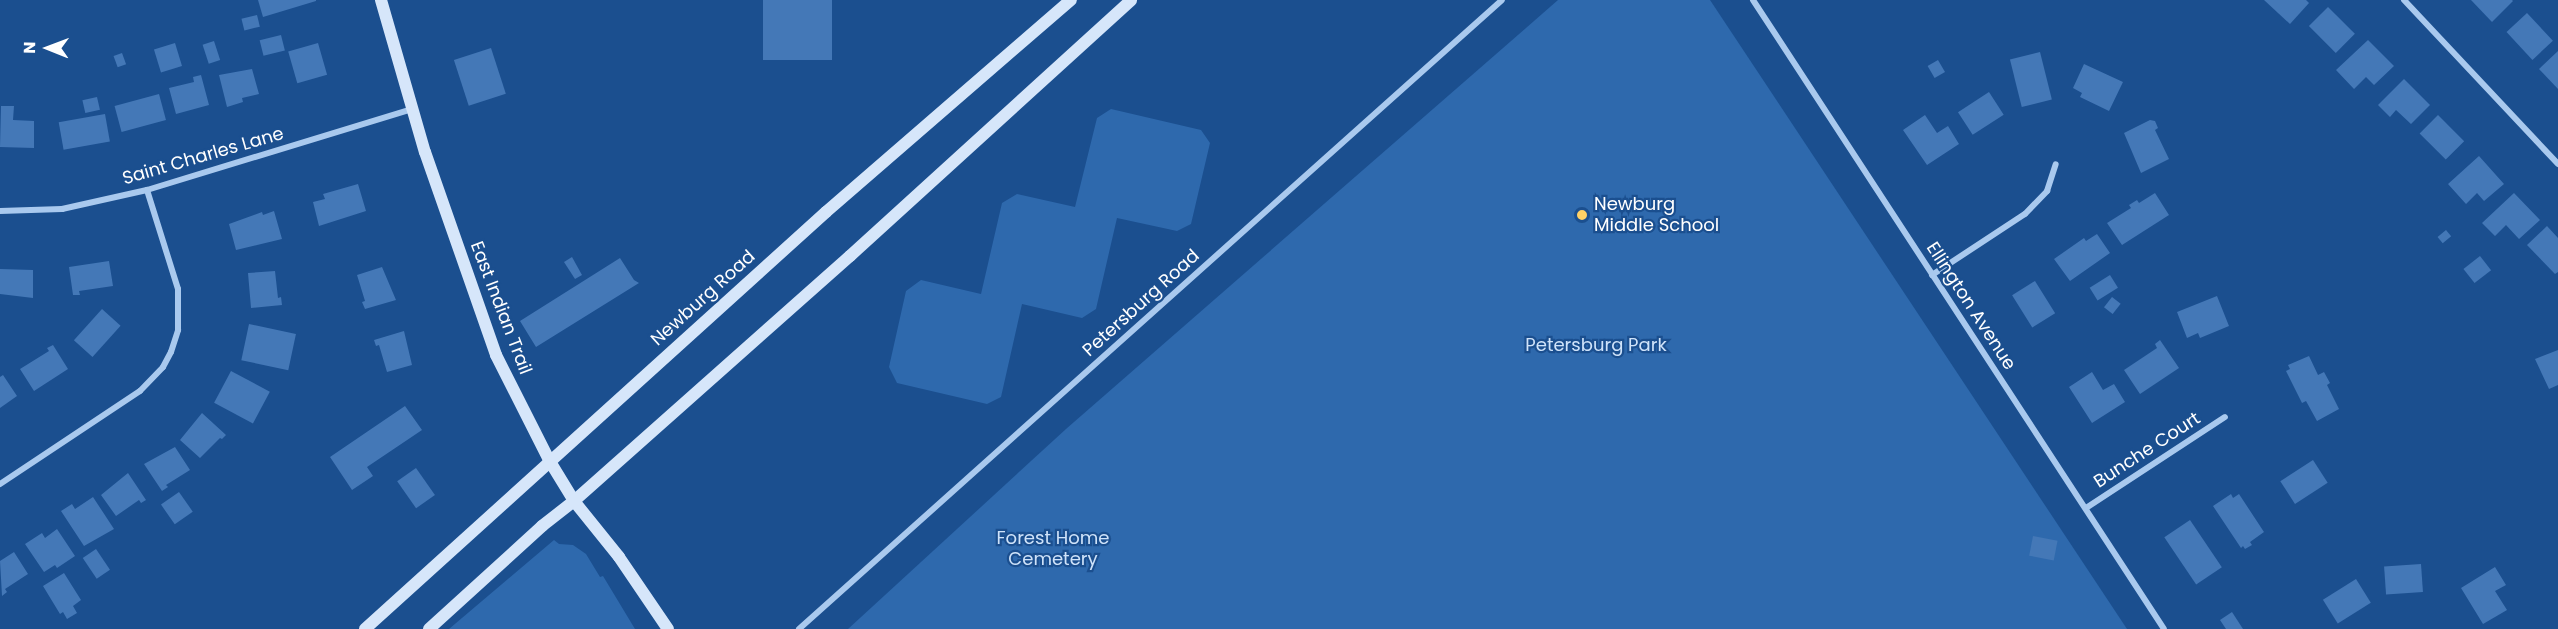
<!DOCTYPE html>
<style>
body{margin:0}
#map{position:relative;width:2558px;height:629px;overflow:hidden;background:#1b4f8f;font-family:Poppins,sans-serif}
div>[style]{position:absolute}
.green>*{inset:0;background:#2e69ad}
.building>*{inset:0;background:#4478b7;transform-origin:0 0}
.street>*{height:6px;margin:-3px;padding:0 3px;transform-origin:3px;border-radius:3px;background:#a9c9ee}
.secondary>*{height:12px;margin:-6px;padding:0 6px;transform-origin:6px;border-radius:6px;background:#d6e6fa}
.dots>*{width:16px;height:16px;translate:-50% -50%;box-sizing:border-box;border:3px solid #1b4f8f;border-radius:50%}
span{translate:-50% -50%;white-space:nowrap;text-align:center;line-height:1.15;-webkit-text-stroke:4.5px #1b4f8f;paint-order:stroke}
.street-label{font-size:18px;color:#fff}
.poi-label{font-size:18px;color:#fff}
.left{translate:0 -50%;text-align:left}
.park-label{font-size:18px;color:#cfe3fa}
.north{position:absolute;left:18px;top:18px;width:60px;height:60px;-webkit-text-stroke:4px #1b4f8f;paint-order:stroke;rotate:271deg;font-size:16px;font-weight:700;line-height:24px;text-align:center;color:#fff}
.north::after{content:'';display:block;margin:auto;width:21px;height:27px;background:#fff;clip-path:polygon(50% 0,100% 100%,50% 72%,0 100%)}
</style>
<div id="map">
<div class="green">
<div style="clip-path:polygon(1558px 0,1710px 0,2127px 629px,848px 629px,1066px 429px)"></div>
<div style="clip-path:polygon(1111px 109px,1201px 130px,1210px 143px,1191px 224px,1177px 231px,1117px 218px,1096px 309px,1082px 318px,1022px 304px,1001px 397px,987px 404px,897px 383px,889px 367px,906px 291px,921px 280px,981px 294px,1002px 203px,1017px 194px,1075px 207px,1097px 118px)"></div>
<div style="clip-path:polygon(554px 540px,559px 544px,573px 545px,586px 554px,600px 577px,603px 576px,635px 629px,449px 629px)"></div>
</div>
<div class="building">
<div style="clip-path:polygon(258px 0,316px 0,316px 1px,263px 17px)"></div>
<div style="left:763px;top:0;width:69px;height:60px"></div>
<div style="clip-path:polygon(2264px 0,2306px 0,2309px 3px,2290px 24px)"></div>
<div style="clip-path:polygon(2471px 0,2512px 0,2513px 1px,2492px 22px)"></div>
<div style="left:2328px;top:7px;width:38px;height:27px;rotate:45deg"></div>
<div style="left:2527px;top:13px;width:38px;height:28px;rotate:47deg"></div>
<div style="left:257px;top:15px;width:12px;height:16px;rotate:76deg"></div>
<div style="left:281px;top:35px;width:16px;height:22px;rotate:76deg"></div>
<div style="clip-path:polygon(2368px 40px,2394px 66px,2374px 85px,2366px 77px,2354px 89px,2336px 70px)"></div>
<div style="left:214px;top:41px;width:20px;height:12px;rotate:72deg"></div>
<div style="left:175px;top:43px;width:24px;height:22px;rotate:73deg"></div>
<div style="left:318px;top:43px;width:33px;height:31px;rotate:74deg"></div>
<div style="left:491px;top:48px;width:48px;height:39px;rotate:72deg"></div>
<div style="clip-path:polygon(2558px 51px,2558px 89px,2539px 69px)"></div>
<div style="left:2040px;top:52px;width:49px;height:31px;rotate:76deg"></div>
<div style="left:122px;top:53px;width:12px;height:9px;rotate:70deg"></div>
<div style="left:1938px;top:60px;width:14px;height:12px;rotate:60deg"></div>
<div style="clip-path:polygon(2084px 64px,2123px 82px,2109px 111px,2080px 97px,2082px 93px,2073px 88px)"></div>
<div style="clip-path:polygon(252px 69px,259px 94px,242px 98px,243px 102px,227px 107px,219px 75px)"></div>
<div style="clip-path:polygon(201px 75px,209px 105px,176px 114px,169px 88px,194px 82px,193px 77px)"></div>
<div style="clip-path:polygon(2404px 79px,2430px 105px,2411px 124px,2396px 110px,2390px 117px,2378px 105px)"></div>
<div style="left:1989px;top:92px;width:27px;height:37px;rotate:57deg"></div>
<div style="left:159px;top:94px;width:27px;height:46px;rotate:75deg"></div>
<div style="left:97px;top:97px;width:13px;height:15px;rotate:77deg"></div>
<div style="clip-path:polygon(1px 106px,14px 106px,13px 120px,34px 121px,34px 148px,0 147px)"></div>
<div style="left:105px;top:114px;width:28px;height:47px;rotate:80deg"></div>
<div style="clip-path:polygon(1925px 115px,1937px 133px,1948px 126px,1959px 144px,1927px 165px,1903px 130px)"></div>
<div style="left:2438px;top:115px;width:37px;height:26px;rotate:45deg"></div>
<div style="clip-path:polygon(2150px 120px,2155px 121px,2158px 128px,2155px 130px,2169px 159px,2141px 173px,2124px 133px)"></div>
<div style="clip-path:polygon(2479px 156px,2504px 184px,2484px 201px,2477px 193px,2466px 204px,2448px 184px)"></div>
<div style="clip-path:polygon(358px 184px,366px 211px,319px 226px,313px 202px,325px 199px,323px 194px)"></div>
<div style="clip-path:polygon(2155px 193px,2169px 215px,2122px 245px,2107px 223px,2131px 208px,2129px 205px,2137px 200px,2139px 203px)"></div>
<div style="clip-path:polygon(2514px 193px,2540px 220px,2519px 239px,2506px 225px,2495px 236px,2482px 223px)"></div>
<div style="clip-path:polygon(274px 211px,282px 239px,236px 250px,229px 224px,262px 212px,263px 215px)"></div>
<div style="clip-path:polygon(2547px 226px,2558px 238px,2558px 272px,2555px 274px,2527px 245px)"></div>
<div style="left:2446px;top:230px;width:8px;height:11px;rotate:50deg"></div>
<div style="clip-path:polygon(2097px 234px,2110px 253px,2070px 281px,2054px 259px,2084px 238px,2086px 241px)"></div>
<div style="left:2480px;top:256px;width:18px;height:21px;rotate:52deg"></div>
<div style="clip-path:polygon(572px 257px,582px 275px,575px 279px,564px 262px)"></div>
<div style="clip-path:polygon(620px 258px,634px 280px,639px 283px,536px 347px,520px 321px)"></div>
<div style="clip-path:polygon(109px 261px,113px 286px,79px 291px,80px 295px,73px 295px,69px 267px)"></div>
<div style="clip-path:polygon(382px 267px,396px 300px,365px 309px,362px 302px,365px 301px,357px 275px)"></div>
<div style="clip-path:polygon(0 269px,33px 270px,33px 298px,0 294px)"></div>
<div style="clip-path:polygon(275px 271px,278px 298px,281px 297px,282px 305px,251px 308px,248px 273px)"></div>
<div style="left:2110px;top:275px;width:15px;height:24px;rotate:58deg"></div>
<div style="left:2035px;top:281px;width:38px;height:27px;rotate:58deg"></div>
<div style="clip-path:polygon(2217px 296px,2229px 326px,2200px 338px,2198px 333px,2187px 338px,2177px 312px)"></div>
<div style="left:2112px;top:297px;width:11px;height:13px;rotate:38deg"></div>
<div style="left:102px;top:309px;width:25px;height:42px;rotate:42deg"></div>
<div style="left:249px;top:324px;width:48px;height:37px;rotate:12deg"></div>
<div style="clip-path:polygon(404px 331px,412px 365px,387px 372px,379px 345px,376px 346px,374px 340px)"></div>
<div style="clip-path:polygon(2160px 340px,2179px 368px,2140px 394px,2124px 370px,2157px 348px,2155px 344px)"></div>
<div style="clip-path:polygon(53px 345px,68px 369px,34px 391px,20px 369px,49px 351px,47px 348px)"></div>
<div style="clip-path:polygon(2558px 350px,2558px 385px,2549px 389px,2535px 359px)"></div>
<div style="clip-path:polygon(2309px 356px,2318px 375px,2324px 372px,2330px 383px,2327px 385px,2339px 409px,2317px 421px,2306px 401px,2302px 403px,2286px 371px,2290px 369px,2288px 365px)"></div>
<div style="left:231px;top:371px;width:44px;height:36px;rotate:28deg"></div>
<div style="clip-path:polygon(2092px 372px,2103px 390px,2114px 384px,2125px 402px,2092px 423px,2069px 387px)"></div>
<div style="clip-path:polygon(3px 375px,17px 396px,0 408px,0 377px)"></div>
<div style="clip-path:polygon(405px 406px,422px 430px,367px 467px,373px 476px,352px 490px,330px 457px)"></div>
<div style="clip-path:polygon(202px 413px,226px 435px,222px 439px,220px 438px,200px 458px,180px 440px)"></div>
<div style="clip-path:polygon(175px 447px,190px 470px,166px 485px,168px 487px,162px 491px,144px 464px)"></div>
<div style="left:2313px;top:460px;width:27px;height:39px;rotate:57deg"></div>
<div style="left:416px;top:468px;width:33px;height:23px;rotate:55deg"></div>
<div style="clip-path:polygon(128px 473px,146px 500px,141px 503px,139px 500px,116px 516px,101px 495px)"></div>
<div style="left:179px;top:492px;width:24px;height:22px;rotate:55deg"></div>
<div style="clip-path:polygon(2231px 494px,2233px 498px,2239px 494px,2264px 532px,2250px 542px,2252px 545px,2245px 549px,2243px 546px,2241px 548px,2213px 506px)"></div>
<div style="clip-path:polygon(93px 497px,114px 529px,84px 546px,61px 511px,72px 504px,75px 509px)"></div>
<div style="left:2190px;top:520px;width:57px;height:31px;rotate:56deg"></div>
<div style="clip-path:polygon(57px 529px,75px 556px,57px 568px,55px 565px,44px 572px,25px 544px,42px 533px,45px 538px)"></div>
<div style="left:2033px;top:536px;width:25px;height:20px;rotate:11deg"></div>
<div style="left:96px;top:549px;width:25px;height:16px;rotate:56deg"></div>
<div style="clip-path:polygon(14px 552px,28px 574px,5px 589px,7px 592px,2px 596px,0 561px)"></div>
<div style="left:2421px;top:564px;width:28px;height:37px;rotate:86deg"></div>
<div style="clip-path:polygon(2495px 567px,2506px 585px,2495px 591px,2507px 610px,2483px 624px,2461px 588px)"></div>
<div style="clip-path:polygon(64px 573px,81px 600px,73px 606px,77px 613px,67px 619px,63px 612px,60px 614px,43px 586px)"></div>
<div style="left:2356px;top:579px;width:28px;height:39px;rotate:58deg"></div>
<div style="clip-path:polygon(2232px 612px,2243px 629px,2226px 629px,2220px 620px)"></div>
</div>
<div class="street">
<div style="left:1753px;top:0;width:751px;rotate:56.84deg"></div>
<div style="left:2404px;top:0;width:225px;rotate:46.8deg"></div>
<div style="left:0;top:211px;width:62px;rotate:-1.8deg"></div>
<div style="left:62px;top:209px;width:87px;rotate:-12.6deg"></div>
<div style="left:147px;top:190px;width:277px;rotate:-17deg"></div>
<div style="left:1932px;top:275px;width:111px;rotate:-33.3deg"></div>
<div style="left:2025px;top:214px;width:32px;rotate:-46deg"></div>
<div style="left:2047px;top:191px;width:28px;rotate:-72deg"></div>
<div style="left:0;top:484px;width:168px;rotate:-33.6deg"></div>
<div style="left:140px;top:391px;width:33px;rotate:-46deg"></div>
<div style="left:163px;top:367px;width:17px;rotate:-62deg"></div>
<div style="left:171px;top:352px;width:23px;rotate:-72deg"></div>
<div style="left:178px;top:330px;width:41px;rotate:-90deg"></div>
<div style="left:178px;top:289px;width:104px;rotate:-107.4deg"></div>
<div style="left:2086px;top:508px;width:166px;rotate:-33.2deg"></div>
<div style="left:799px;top:629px;width:943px;rotate:-41.82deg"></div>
</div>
<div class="secondary">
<div style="left:381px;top:0;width:158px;rotate:73.9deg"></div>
<div style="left:425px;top:152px;width:215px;rotate:70.7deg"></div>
<div style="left:496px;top:355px;width:118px;rotate:63.2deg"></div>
<div style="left:549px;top:460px;width:48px;rotate:58.6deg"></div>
<div style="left:574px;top:501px;width:72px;rotate:51.2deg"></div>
<div style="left:619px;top:557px;width:87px;rotate:55.8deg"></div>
<div style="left:365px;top:629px;width:622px;rotate:-42.13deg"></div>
<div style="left:826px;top:212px;width:324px;rotate:-40.9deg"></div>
<div style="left:429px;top:629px;width:153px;rotate:-42.3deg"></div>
<div style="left:542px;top:526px;width:41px;rotate:-38deg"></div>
<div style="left:574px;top:501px;width:369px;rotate:-41.6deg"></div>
<div style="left:850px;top:256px;width:380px;rotate:-42.3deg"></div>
</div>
<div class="dots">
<div style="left:1582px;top:215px;background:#ffd166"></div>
</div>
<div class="street-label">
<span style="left:203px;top:156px;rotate:-16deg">Saint Charles Lane</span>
<span style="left:703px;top:298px;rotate:-42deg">Newburg Road</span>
<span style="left:1141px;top:303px;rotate:-42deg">Petersburg Road</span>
<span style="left:1971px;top:306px;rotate:57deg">Ellington Avenue</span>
<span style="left:501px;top:308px;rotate:69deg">East Indian Trail</span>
<span style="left:2147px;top:450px;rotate:-33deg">Bunche Court</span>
</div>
<div class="poi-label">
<span class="left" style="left:1594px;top:215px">Newburg<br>Middle School</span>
</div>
<div class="park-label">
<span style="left:1596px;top:345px">Petersburg Park</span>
<span style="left:1053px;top:549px">Forest Home<br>Cemetery</span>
</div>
<div class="north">N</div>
</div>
